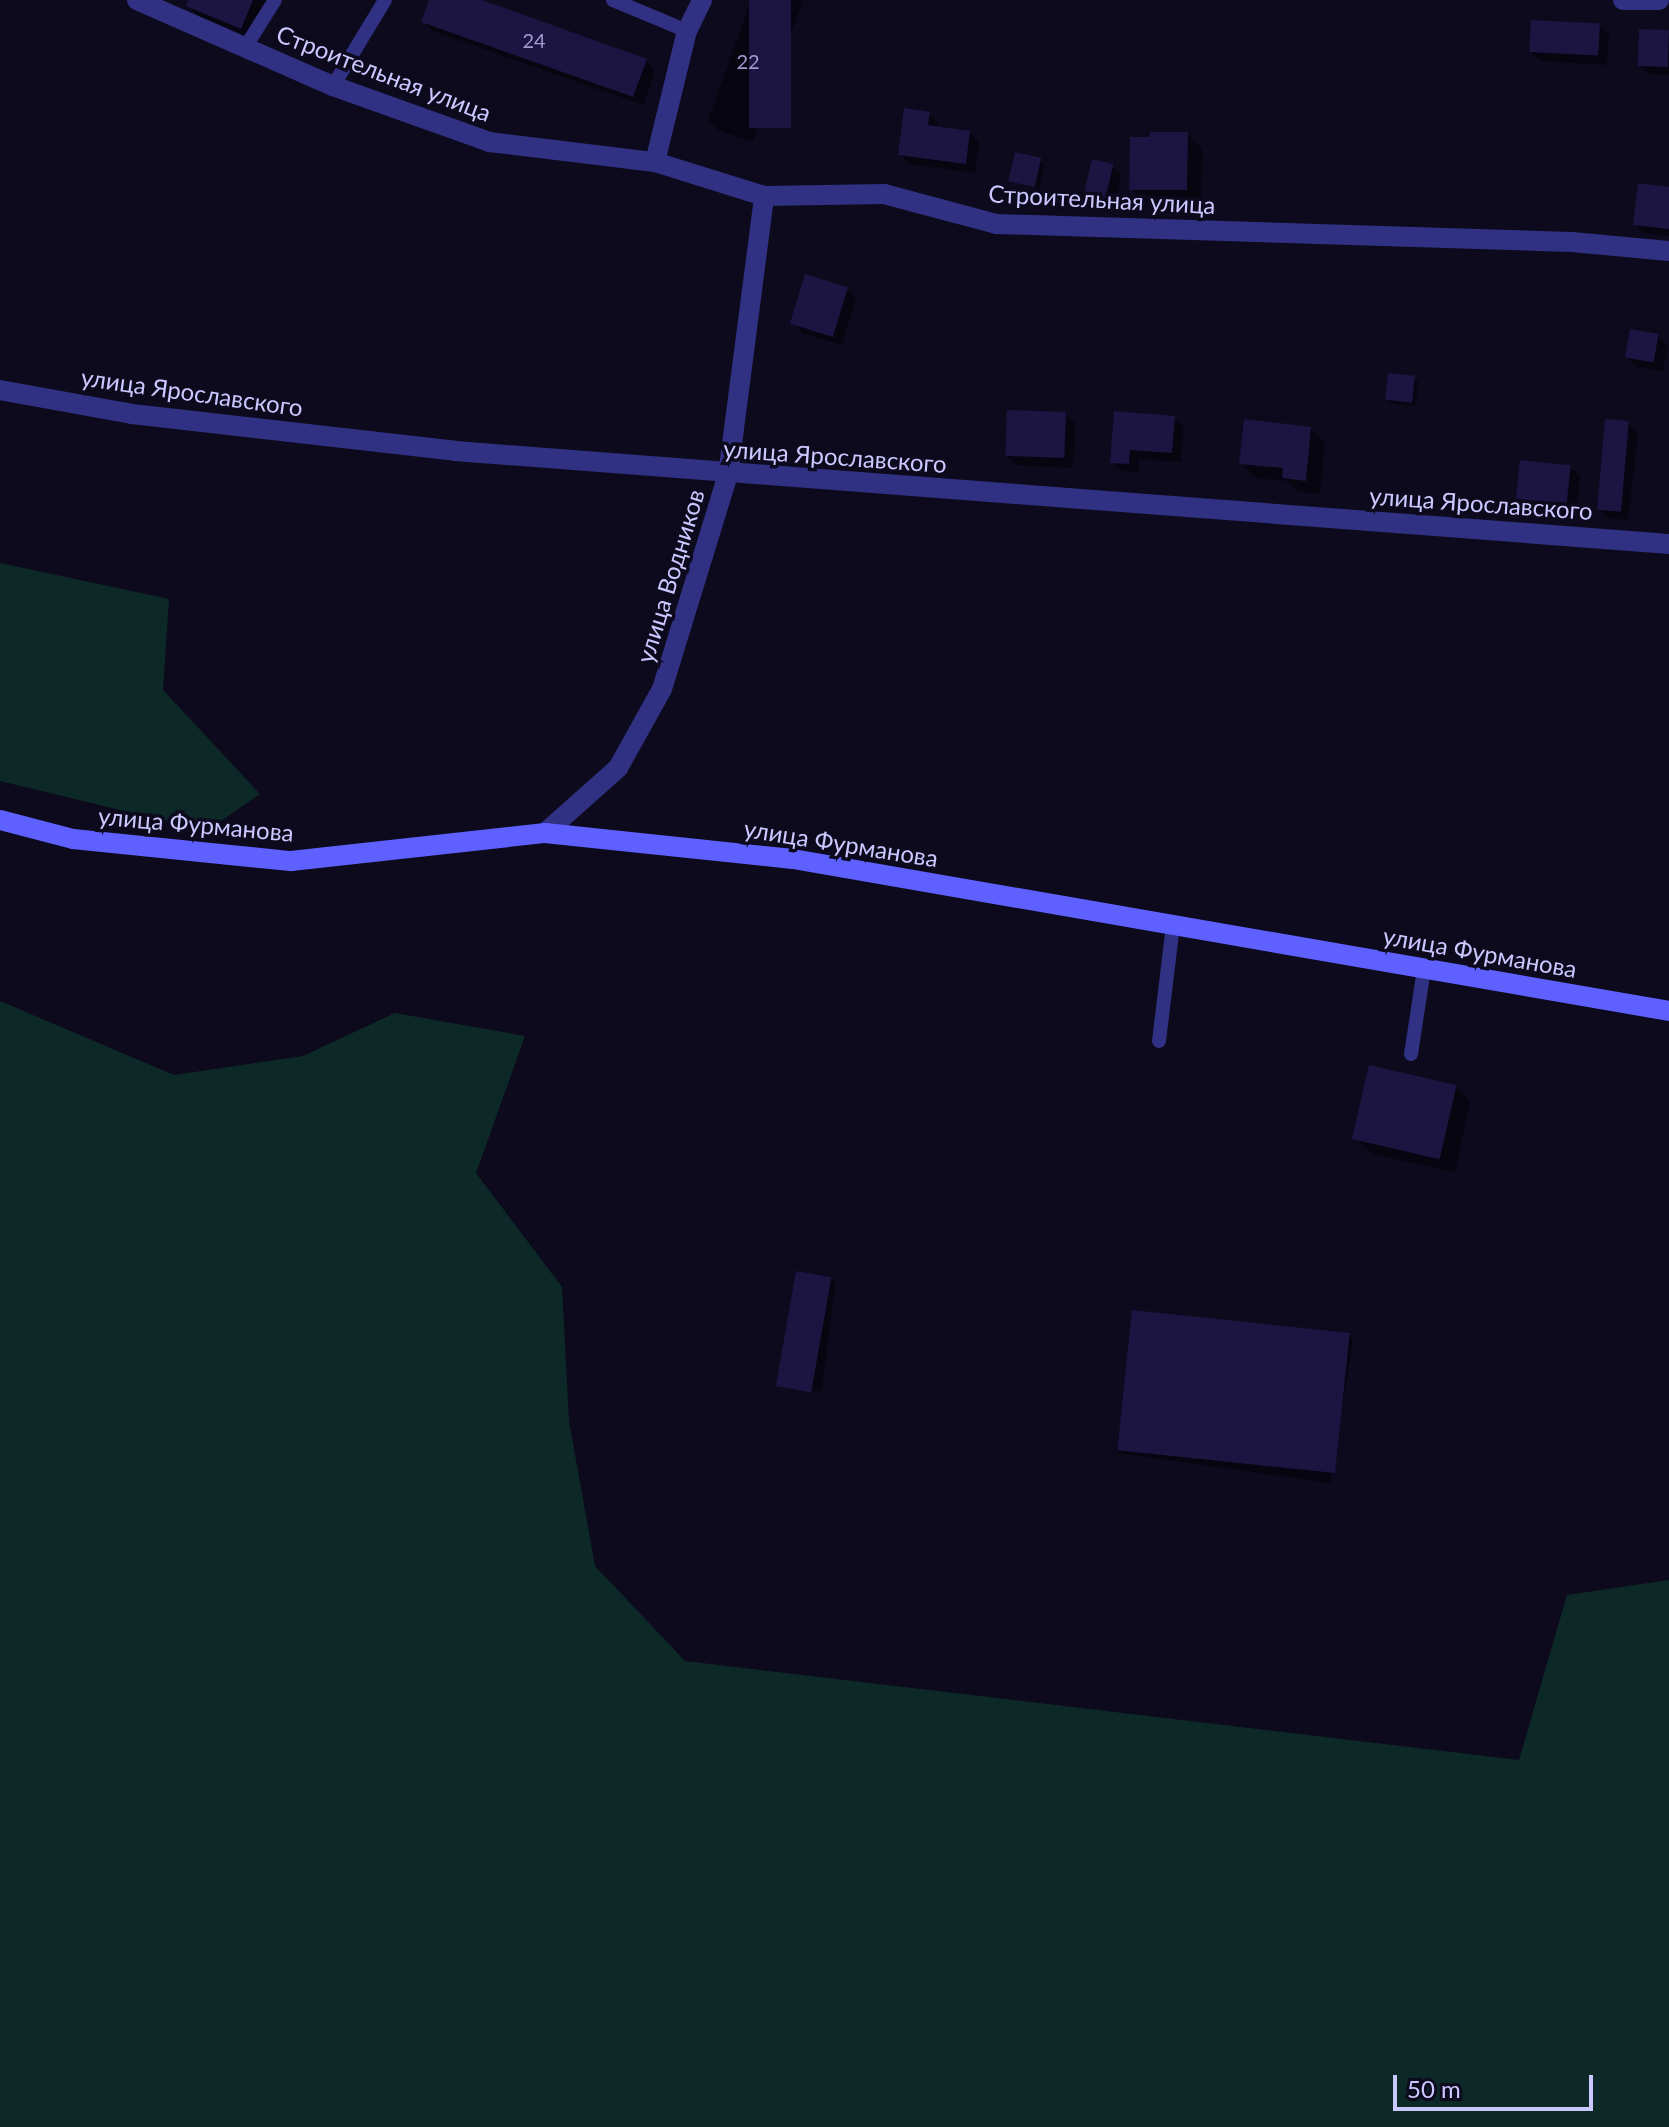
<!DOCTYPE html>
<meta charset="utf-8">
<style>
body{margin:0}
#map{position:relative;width:1669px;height:2127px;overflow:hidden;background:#0d0a1e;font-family:Lato,sans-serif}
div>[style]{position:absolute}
.green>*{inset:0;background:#0d2927}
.shadow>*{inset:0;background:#0007}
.building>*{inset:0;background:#1c1441;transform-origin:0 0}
.lane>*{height:14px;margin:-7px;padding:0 7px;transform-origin:7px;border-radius:7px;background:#303182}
.street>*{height:20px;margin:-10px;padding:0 10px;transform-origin:10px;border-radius:10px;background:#303182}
.secondary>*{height:20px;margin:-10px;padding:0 10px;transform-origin:10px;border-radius:10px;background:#5e61ff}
span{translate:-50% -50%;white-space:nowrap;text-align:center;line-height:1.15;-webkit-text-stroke:7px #0d0a1e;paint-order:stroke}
.number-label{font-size:20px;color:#9f9ad0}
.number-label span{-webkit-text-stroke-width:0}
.street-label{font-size:24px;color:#cbc7ff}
.scale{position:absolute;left:1393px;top:2075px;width:200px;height:36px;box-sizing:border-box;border:4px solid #cbc7ff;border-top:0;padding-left:10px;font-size:24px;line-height:28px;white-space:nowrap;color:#cbc7ff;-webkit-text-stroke:6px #0d0a1e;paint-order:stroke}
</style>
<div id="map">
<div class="green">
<div style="clip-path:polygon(0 563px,169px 599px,163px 690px,260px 794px,218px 823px,162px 820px,0 781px)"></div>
<div style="clip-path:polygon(0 1001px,174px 1075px,303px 1056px,395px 1013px,525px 1036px,476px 1173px,562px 1287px,569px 1421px,595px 1566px,685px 1661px,1519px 1760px,1567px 1595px,1669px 1580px,1669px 2127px,0 2127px)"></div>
</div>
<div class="shadow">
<div style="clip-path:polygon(190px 0,266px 0,251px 37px,197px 15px,188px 5px)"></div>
<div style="clip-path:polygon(431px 0,476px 0,646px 60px,655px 70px,643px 105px,433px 31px,423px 21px)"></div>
<div style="clip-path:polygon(751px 0,803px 0,753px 142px,718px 130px,708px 121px)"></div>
<div style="clip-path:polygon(1599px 26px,1609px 35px,1607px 65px,1541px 61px,1531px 52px)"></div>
<div style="clip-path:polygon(1669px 32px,1669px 75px,1649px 74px,1640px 65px)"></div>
<div style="clip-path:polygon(929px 114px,938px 123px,938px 129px,969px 133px,979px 142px,975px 173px,909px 164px,900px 154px)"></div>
<div style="clip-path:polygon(1187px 134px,1202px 149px,1201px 204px,1146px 203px,1131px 189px)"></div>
<div style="clip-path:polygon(1040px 160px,1044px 164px,1039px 190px,1011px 181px)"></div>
<div style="clip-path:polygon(1112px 166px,1121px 175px,1113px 213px,1095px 209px,1085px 200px)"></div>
<div style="clip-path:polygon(1669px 189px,1669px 236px,1644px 233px,1635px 224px)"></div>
<div style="clip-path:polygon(847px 288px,856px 298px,842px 345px,802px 333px,792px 323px)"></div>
<div style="clip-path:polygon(1658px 336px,1668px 345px,1663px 371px,1637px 367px,1627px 357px)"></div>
<div style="clip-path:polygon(1414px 378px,1418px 382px,1416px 406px,1391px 404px,1387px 400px)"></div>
<div style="clip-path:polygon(1065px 414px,1075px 423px,1073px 468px,1016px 465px,1007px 456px)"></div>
<div style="clip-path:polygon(1174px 418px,1183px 427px,1181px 462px,1139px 459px,1138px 472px,1122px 471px,1112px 462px)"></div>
<div style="clip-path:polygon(1628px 423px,1638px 433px,1628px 520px,1607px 518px,1598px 508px)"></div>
<div style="clip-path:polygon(1310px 428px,1325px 443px,1320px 494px,1299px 492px,1288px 481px,1256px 478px,1241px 464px)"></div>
<div style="clip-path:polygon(1570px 467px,1580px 476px,1576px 512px,1528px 508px,1519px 498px)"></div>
<div style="clip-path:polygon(1456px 1087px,1470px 1101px,1455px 1172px,1372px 1154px,1357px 1139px)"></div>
<div style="clip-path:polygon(830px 1279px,835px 1283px,822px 1391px,791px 1390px,787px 1386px)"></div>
<div style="clip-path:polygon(1349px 1336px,1353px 1340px,1330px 1483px,1119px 1453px,1115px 1449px)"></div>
</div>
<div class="building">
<div style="clip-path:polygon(188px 0,253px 0,241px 29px,186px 6px)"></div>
<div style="clip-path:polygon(429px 0,482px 0,647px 59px,633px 97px,421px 22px)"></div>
<div style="left:749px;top:0;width:42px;height:128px"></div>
<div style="left:1531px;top:20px;width:69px;height:32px;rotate:3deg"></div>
<div style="left:1639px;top:29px;width:30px;height:37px;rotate:2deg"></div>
<div style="clip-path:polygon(904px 108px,930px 112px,928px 125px,970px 131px,966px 164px,898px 155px)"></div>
<div style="clip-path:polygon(1150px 132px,1188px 132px,1187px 190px,1129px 190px,1130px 137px,1150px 137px)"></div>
<div style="left:1015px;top:152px;width:27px;height:30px;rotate:13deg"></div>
<div style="left:1092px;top:159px;width:22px;height:43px;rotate:13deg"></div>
<div style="clip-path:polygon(1638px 183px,1669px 187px,1669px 229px,1633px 225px)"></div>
<div style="left:805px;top:274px;width:45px;height:52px;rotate:17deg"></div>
<div style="left:1630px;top:329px;width:29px;height:29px;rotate:10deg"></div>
<div style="left:1388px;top:373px;width:27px;height:27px;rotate:6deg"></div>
<div style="left:1007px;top:410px;width:59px;height:46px;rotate:2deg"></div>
<div style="clip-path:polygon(1114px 411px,1175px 416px,1172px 453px,1130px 450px,1129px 464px,1110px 463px)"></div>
<div style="clip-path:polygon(1244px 419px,1311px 427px,1306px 481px,1282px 478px,1283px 468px,1239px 464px)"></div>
<div style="left:1605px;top:419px;width:24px;height:91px;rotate:5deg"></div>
<div style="left:1520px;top:460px;width:51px;height:39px;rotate:6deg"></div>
<div style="left:1369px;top:1065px;width:90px;height:76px;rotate:13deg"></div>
<div style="left:796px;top:1271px;width:36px;height:117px;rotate:10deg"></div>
<div style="left:1132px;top:1310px;width:219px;height:141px;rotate:6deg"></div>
</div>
<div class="lane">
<div style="left:613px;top:0;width:80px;rotate:22.7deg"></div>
<div style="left:246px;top:46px;width:54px;rotate:-57.8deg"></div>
<div style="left:333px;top:86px;width:100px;rotate:-58.8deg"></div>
<div style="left:1159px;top:1041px;width:117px;rotate:-83.1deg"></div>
<div style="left:1411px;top:1054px;width:86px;rotate:-81.3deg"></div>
</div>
<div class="street">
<div style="left:137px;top:0;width:214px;rotate:23.7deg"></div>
<div style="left:333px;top:86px;width:166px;rotate:19.7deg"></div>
<div style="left:489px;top:142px;width:167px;rotate:6.9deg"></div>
<div style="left:655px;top:162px;width:114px;rotate:17.3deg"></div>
<div style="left:764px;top:196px;width:120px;rotate:-1deg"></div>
<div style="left:884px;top:194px;width:117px;rotate:14.9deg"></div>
<div style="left:997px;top:224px;width:575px;rotate:1.79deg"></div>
<div style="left:1572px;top:242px;width:97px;rotate:5.3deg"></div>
<div style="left:1623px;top:0;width:36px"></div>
<div style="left:655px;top:162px;width:135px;rotate:-76.3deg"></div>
<div style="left:687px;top:31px;width:34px;rotate:-64deg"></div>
<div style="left:0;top:390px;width:134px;rotate:10.3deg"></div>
<div style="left:132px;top:414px;width:325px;rotate:6.5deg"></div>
<div style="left:455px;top:451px;width:1218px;rotate:4.38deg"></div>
<div style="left:545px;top:833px;width:98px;rotate:-41.7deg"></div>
<div style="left:618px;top:768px;width:90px;rotate:-60.9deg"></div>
<div style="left:662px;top:689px;width:224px;rotate:-72.9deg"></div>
<div style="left:728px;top:475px;width:281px;rotate:-82.6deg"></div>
</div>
<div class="secondary">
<div style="left:0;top:820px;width:75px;rotate:14.6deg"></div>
<div style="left:73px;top:839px;width:219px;rotate:5.8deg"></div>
<div style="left:291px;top:861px;width:256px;rotate:-6.3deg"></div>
<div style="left:545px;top:833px;width:249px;rotate:6deg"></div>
<div style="left:793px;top:859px;width:889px;rotate:9.84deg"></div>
</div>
<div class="number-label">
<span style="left:534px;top:40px">24</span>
<span style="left:748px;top:61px">22</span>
</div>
<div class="street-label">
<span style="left:384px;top:73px;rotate:21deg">Строительная улица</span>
<span style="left:1102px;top:199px;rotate:3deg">Строительная улица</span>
<span style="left:192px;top:392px;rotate:8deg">улица Ярославского</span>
<span style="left:835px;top:456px;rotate:4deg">улица Ярославского</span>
<span style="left:1481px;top:503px;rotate:4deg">улица Ярославского</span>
<span style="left:670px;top:576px;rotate:-73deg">улица Водников</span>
<span style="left:196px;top:824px;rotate:5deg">улица Фурманова</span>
<span style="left:841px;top:843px;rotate:9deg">улица Фурманова</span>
<span style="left:1480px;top:952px;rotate:10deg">улица Фурманова</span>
</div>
<div class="scale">50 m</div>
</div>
